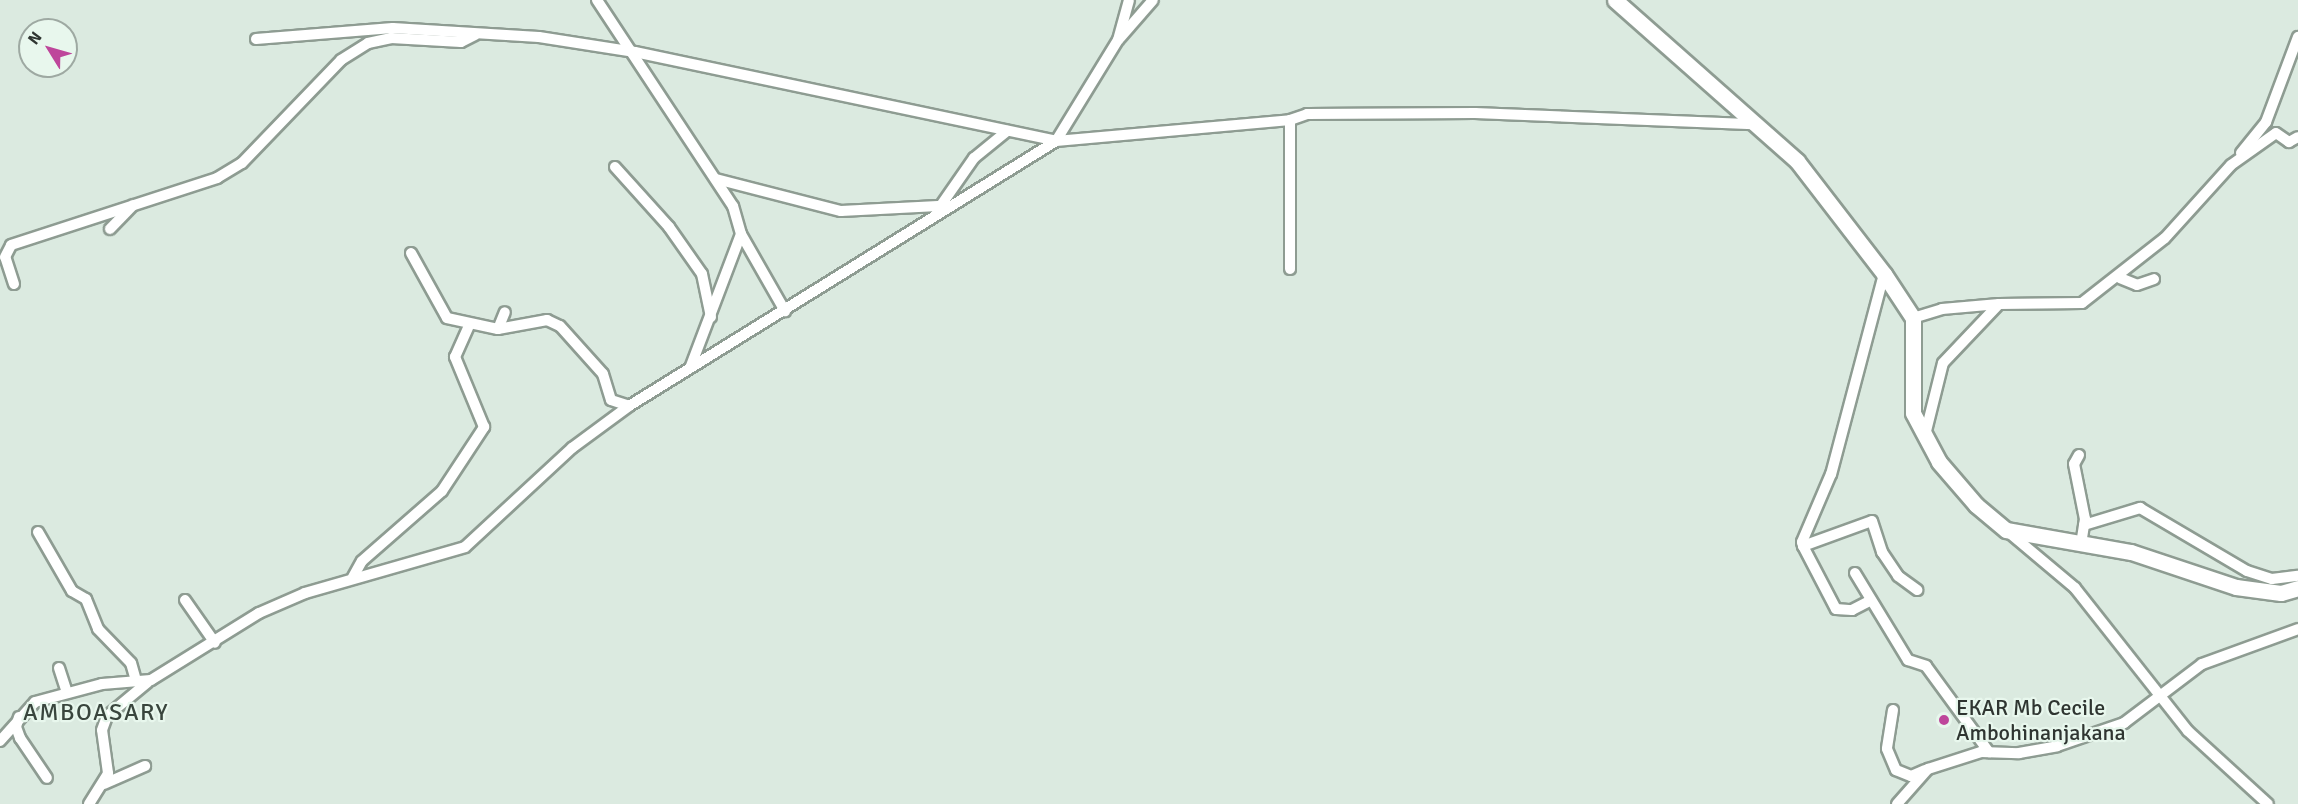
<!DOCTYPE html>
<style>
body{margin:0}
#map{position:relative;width:2298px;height:804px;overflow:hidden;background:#dbeae0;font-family:Signika,sans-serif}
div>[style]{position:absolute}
.roads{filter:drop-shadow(2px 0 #8e9c92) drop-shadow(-2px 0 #8e9c92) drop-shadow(0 2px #8e9c92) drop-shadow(0 -2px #8e9c92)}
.street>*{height:10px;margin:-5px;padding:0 5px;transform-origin:5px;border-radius:5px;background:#fff}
.secondary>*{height:15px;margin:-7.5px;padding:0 7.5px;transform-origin:7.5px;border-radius:7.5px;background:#fff}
.dots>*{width:16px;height:16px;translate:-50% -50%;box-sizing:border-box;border:3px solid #e8f7ed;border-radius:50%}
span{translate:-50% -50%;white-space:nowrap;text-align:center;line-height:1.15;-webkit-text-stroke:4.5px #e8f7ed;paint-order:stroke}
.poi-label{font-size:22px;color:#2f3531}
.left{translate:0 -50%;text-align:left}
.neighbourhood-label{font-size:24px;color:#39453d;letter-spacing:1.5px}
.north{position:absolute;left:18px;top:18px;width:60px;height:60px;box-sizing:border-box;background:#e8f7ed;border:2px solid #9ea9a2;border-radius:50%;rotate:307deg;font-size:16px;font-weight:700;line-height:24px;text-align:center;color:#2f3531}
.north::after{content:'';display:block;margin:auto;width:21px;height:27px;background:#be469b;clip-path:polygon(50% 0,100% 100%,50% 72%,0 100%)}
</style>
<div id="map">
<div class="roads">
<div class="street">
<div style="left:597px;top:0;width:247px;rotate:56.6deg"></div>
<div style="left:733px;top:206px;width:29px;rotate:74deg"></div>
<div style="left:741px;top:234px;width:143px;rotate:110.8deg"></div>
<div style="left:1120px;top:38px;width:50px;rotate:-49deg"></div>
<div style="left:256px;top:39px;width:137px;rotate:-4.6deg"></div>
<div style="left:393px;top:28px;width:146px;rotate:3.5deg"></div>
<div style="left:539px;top:37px;width:97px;rotate:8.9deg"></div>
<div style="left:635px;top:52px;width:430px;rotate:11.9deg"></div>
<div style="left:1056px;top:141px;width:119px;rotate:-58.5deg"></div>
<div style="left:1118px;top:40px;width:41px;rotate:-74.6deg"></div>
<div style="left:1290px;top:120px;width:149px;rotate:90deg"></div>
<div style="left:2241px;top:153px;width:40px;rotate:-51deg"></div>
<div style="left:2266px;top:122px;width:91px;rotate:-69.4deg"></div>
<div style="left:615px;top:167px;width:81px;rotate:48deg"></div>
<div style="left:669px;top:227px;width:57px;rotate:54.9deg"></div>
<div style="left:702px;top:274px;width:44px;rotate:78.2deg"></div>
<div style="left:716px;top:179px;width:129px;rotate:14.4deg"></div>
<div style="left:841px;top:211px;width:97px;rotate:-3deg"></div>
<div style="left:937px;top:211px;width:65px;rotate:-55.1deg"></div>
<div style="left:974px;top:158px;width:43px;rotate:-39.3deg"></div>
<div style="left:110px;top:229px;width:33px;rotate:-46deg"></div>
<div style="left:741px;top:234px;width:89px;rotate:60.3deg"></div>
<div style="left:411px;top:253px;width:74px;rotate:61deg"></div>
<div style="left:447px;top:318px;width:52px;rotate:12.2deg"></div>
<div style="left:498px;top:329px;width:18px;rotate:-68deg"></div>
<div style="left:1884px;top:274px;width:207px;rotate:104.8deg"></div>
<div style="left:1831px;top:474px;width:74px;rotate:113.1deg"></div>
<div style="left:1802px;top:542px;width:4px;rotate:76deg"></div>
<div style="left:1803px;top:546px;width:73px;rotate:-19.9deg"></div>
<div style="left:1872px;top:521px;width:33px;rotate:72deg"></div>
<div style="left:1882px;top:552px;width:29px;rotate:56deg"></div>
<div style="left:1898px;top:576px;width:24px;rotate:36deg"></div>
<div style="left:2120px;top:278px;width:18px;rotate:22deg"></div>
<div style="left:2137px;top:285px;width:18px;rotate:-19deg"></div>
<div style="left:14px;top:284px;width:28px;rotate:-108deg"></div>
<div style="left:5px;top:257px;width:13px;rotate:-63deg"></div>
<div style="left:11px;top:245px;width:217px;rotate:-18deg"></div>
<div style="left:217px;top:178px;width:29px;rotate:-31deg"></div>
<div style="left:242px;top:163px;width:143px;rotate:-46.1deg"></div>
<div style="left:341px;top:60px;width:32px;rotate:-32deg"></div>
<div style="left:368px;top:43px;width:24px;rotate:-12deg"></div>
<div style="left:391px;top:38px;width:70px;rotate:3.3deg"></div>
<div style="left:461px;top:42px;width:16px;rotate:-27deg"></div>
<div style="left:1913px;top:318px;width:30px;rotate:-17deg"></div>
<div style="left:1942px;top:309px;width:57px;rotate:-5deg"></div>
<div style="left:498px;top:329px;width:50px;rotate:-10.4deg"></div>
<div style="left:547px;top:320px;width:14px;rotate:25deg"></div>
<div style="left:560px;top:326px;width:64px;rotate:48.1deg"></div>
<div style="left:603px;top:374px;width:27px;rotate:73deg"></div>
<div style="left:611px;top:400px;width:19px;rotate:18deg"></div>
<div style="left:1925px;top:435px;width:74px;rotate:-76deg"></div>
<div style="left:1943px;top:363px;width:81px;rotate:-46.5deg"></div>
<div style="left:1999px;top:304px;width:83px;rotate:-0.7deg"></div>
<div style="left:2082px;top:303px;width:105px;rotate:-38.1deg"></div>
<div style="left:2165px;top:238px;width:98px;rotate:-47.9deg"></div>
<div style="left:2231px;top:165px;width:55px;rotate:-35.4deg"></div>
<div style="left:2276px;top:133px;width:16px;rotate:35deg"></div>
<div style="left:2289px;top:142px;width:10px;rotate:-29deg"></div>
<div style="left:2079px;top:455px;width:10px;rotate:119deg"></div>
<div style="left:2074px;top:464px;width:56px;rotate:78.7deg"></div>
<div style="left:2085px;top:519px;width:24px;rotate:99deg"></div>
<div style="left:2084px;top:525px;width:59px;rotate:-16.9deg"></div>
<div style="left:2140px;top:508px;width:124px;rotate:30.5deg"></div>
<div style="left:2247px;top:571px;width:26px;rotate:18deg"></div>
<div style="left:2272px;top:579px;width:26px;rotate:-7deg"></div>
<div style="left:2006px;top:530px;width:90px;rotate:40deg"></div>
<div style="left:2075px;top:588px;width:182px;rotate:51.7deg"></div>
<div style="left:2188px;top:731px;width:108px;rotate:42.4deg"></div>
<div style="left:38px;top:532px;width:68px;rotate:60deg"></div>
<div style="left:72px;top:591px;width:16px;rotate:30deg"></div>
<div style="left:86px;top:599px;width:32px;rotate:68deg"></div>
<div style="left:98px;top:629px;width:47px;rotate:45.9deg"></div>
<div style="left:131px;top:663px;width:19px;rotate:74deg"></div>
<div style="left:1803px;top:546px;width:71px;rotate:62.4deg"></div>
<div style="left:1836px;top:609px;width:16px;rotate:4deg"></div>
<div style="left:1852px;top:610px;width:18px;rotate:-27deg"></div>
<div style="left:1855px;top:573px;width:102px;rotate:58.7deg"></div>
<div style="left:1908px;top:660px;width:19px;rotate:18deg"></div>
<div style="left:1926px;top:666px;width:107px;rotate:53.8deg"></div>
<div style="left:353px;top:577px;width:18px;rotate:-61deg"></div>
<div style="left:362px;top:561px;width:106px;rotate:-41.2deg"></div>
<div style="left:442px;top:491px;width:77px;rotate:-56.7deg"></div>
<div style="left:484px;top:427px;width:76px;rotate:-112.5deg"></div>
<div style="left:455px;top:357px;width:34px;rotate:-66deg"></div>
<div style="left:185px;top:600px;width:52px;rotate:55.1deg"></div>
<div style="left:59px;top:668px;width:26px;rotate:72deg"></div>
<div style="left:1893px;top:710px;width:39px;rotate:99deg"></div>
<div style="left:1887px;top:749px;width:23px;rotate:67deg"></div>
<div style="left:1896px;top:770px;width:16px;rotate:22deg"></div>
<div style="left:1911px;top:776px;width:15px;rotate:-23deg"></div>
<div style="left:19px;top:717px;width:10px;rotate:107deg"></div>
<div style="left:16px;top:727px;width:12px;rotate:70deg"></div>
<div style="left:20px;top:738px;width:48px;rotate:56deg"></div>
<div style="left:0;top:741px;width:52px;rotate:-48.1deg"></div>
<div style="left:35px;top:702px;width:69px;rotate:-15deg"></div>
<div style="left:102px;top:684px;width:49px;rotate:-4.7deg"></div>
<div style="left:151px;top:680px;width:127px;rotate:-31.8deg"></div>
<div style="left:259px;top:613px;width:50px;rotate:-23.5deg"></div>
<div style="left:305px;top:593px;width:166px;rotate:-16deg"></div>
<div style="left:465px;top:547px;width:146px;rotate:-42.8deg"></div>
<div style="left:572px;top:448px;width:71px;rotate:-36.4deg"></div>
<div style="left:629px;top:406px;width:503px;rotate:-31.82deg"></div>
<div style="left:1056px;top:141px;width:235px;rotate:-5.1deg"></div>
<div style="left:1290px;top:120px;width:18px;rotate:-19deg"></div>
<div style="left:1307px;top:114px;width:168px;rotate:-0.3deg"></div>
<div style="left:1475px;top:113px;width:279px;rotate:2.3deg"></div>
<div style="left:104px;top:784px;width:45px;rotate:-23.7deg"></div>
<div style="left:89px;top:804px;width:36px;rotate:-58deg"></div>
<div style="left:108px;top:773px;width:43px;rotate:-97.9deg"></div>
<div style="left:102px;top:730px;width:15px;rotate:-70deg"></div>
<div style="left:107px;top:716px;width:53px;rotate:-39.7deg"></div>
<div style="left:1897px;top:804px;width:47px;rotate:-48.5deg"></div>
<div style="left:1928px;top:769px;width:56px;rotate:-17.8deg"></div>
<div style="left:1981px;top:752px;width:38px;rotate:2deg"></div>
<div style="left:2019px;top:753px;width:39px;rotate:-10deg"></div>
<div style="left:2057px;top:746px;width:71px;rotate:-18.9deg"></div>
<div style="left:2124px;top:723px;width:98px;rotate:-37.1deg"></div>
<div style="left:2202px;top:664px;width:102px;rotate:-20deg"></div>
</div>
<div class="secondary">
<div style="left:1615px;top:0;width:243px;rotate:41.5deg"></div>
<div style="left:1797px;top:161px;width:143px;rotate:52.4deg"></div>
<div style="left:1884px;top:274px;width:53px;rotate:56.6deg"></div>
<div style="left:1913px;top:318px;width:95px;rotate:90deg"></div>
<div style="left:1913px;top:413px;width:55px;rotate:62deg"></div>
<div style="left:1939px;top:462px;width:57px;rotate:49.3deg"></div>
<div style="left:1976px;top:505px;width:39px;rotate:40deg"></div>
<div style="left:2006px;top:530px;width:127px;rotate:10deg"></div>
<div style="left:2131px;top:552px;width:111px;rotate:18.4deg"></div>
<div style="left:2236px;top:587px;width:45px;rotate:7.6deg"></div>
<div style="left:2281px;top:593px;width:18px;rotate:-16deg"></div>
</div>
</div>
<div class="dots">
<div style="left:1944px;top:720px;background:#be469b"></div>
</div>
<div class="poi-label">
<span class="left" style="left:1956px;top:720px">EKAR Mb Cecile<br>Ambohinanjakana</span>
</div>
<div class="neighbourhood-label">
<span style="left:96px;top:713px">AMBOASARY</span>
</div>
<div class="north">N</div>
</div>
